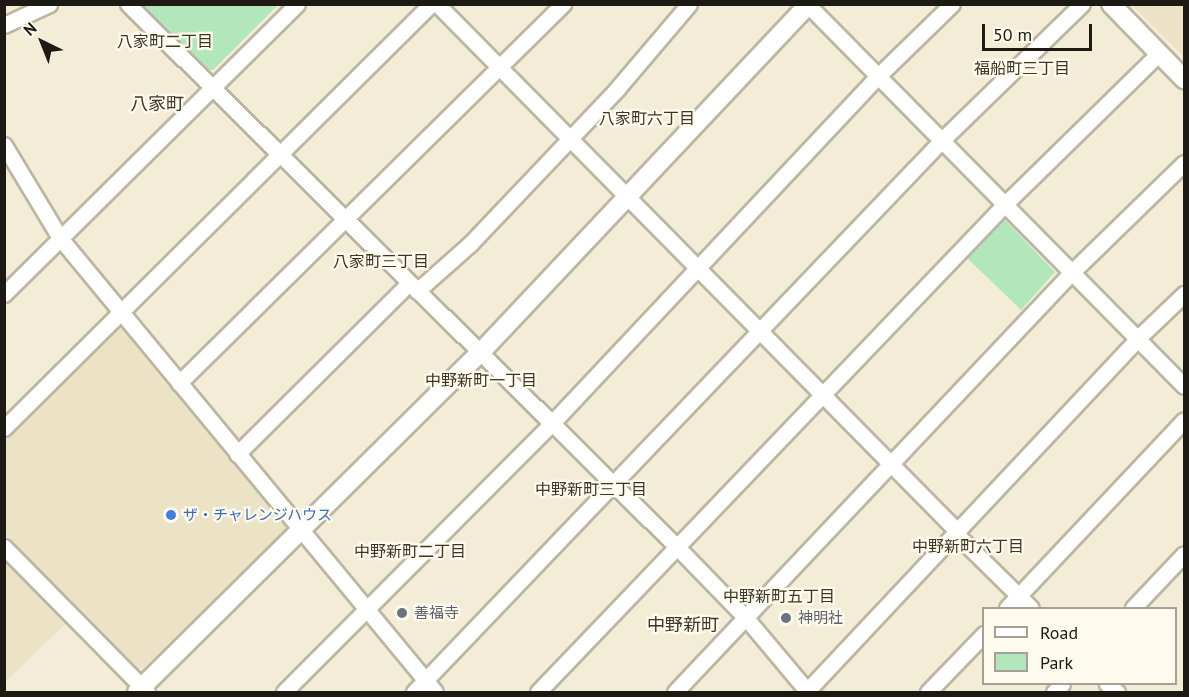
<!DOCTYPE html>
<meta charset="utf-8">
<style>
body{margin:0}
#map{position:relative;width:1189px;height:697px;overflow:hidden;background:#f3edd7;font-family:"PT Sans","Noto Sans JP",sans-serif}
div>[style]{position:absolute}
.built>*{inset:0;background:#ece3c6}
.green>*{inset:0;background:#b2e7bb}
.roads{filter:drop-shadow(2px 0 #bcb6a1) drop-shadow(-2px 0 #bcb6a1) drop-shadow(0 2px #bcb6a1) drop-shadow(0 -2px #bcb6a1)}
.minor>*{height:15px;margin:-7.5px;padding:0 7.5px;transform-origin:7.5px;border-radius:7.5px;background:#fff}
.tertiary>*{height:18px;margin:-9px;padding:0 9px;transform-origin:9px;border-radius:9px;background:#fff}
.dots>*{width:16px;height:16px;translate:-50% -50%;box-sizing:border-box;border:3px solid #fefaed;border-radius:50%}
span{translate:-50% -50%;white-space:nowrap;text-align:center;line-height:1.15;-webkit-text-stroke:4.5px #fefaed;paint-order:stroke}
.shop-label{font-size:15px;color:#366cbe}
.left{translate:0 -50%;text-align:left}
.worship-label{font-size:15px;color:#5b616d}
.neighbourhood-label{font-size:16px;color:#3c3625}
.quarter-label{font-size:18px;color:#3c3625}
.frame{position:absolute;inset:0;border:6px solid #1c1a12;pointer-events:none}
.legend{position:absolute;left:982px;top:607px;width:195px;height:78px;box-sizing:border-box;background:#fefaed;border:2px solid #a4a095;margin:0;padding:8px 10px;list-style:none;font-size:18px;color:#1c1a12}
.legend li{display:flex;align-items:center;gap:12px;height:30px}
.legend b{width:30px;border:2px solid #a4a095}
.north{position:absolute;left:12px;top:12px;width:60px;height:60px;-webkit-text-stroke:4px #fefaed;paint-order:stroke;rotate:317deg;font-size:16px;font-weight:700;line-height:24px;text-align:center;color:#1c1a12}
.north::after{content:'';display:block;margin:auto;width:21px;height:27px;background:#1c1a12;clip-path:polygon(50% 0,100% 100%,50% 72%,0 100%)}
.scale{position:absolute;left:982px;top:24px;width:110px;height:27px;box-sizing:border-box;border:3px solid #1c1a12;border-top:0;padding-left:8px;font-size:18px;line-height:21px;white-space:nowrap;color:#1c1a12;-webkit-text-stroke:4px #fefaed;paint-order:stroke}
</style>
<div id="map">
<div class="built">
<div style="clip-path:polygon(1132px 5px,1184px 5px,1184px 57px)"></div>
<div style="clip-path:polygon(116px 324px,120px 325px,285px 526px,285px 530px,144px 668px,136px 669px,79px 611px,5px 682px,5px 564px,18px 549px,5px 535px,5px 435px)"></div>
</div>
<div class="green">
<div style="clip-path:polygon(143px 5px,278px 5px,213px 70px,209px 70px)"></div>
<div style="clip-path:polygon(997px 220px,1005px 220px,1055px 272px,1021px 310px,964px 255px)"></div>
</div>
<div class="roads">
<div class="minor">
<div style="left:128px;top:4px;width:772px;rotate:44.69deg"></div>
<div style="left:677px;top:547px;width:99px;rotate:45.8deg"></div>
<div style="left:746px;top:618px;width:97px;rotate:50deg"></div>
<div style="left:437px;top:4px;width:742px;rotate:45.38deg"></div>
<div style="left:808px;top:5px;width:535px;rotate:45.38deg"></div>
<div style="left:4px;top:25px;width:50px;rotate:-25deg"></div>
<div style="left:4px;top:145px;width:109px;rotate:58.9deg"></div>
<div style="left:60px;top:238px;width:589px;rotate:50.44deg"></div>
<div style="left:417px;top:291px;width:71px;rotate:-41.6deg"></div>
<div style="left:470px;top:244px;width:214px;rotate:-46.5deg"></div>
<div style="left:617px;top:89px;width:111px;rotate:-49.7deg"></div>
<div style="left:4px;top:294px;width:412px;rotate:-44.7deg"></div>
<div style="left:179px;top:383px;width:540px;rotate:-44.62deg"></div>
<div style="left:4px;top:428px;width:602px;rotate:-44.8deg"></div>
<div style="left:237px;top:454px;width:243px;rotate:-44.8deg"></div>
<div style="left:956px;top:534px;width:105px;rotate:44.6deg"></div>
<div style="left:4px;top:547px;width:204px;rotate:45.4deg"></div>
<div style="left:1007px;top:608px;width:258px;rotate:-46.7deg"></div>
<div style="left:1133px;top:608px;width:74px;rotate:-46.6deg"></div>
<div style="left:1107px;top:684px;width:13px;rotate:39deg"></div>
<div style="left:284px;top:692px;width:380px;rotate:-45.1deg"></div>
<div style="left:552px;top:423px;width:476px;rotate:-46.8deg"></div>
<div style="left:878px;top:76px;width:103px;rotate:-44.2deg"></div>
<div style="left:414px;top:692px;width:764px;rotate:-46.27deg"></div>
<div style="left:942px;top:140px;width:195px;rotate:-44.2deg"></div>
<div style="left:538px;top:692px;width:675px;rotate:-46.26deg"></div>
<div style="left:1005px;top:204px;width:216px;rotate:-44.4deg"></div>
<div style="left:675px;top:692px;width:578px;rotate:-46.61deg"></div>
<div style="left:1072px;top:272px;width:156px;rotate:-44.2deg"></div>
<div style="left:806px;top:692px;width:485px;rotate:-46.8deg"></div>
<div style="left:1138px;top:338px;width:64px;rotate:-43.7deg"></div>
<div style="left:928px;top:692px;width:81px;rotate:-46deg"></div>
<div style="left:1054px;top:692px;width:11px;rotate:-45deg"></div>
</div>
<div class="tertiary">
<div style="left:1111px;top:4px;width:105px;rotate:45.8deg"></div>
<div style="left:137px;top:692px;width:482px;rotate:-44.7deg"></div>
<div style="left:480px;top:353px;width:480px;rotate:-46.7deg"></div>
</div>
</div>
<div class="dots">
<div style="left:171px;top:515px;background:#3f7fe0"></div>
<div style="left:402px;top:613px;background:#6b7280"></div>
<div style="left:786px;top:618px;background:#6b7280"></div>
</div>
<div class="shop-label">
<span class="left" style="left:183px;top:515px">ザ・チャレンジハウス</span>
</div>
<div class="worship-label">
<span class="left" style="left:414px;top:613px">善福寺</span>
<span class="left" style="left:798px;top:618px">神明社</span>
</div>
<div class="neighbourhood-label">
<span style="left:165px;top:41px">八家町二丁目</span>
<span style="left:1022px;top:68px">福船町三丁目</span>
<span style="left:647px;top:118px">八家町六丁目</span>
<span style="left:381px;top:261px">八家町三丁目</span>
<span style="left:481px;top:380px">中野新町一丁目</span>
<span style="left:591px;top:489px">中野新町三丁目</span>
<span style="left:968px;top:546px">中野新町六丁目</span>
<span style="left:410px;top:551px">中野新町二丁目</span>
<span style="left:779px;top:596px">中野新町五丁目</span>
</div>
<div class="quarter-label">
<span style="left:157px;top:104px">八家町</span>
<span style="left:683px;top:625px">中野新町</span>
</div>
<div class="frame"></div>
<ul class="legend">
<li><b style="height:8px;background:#fff"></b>Road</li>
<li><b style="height:16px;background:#b2e7bb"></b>Park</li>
</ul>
<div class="north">N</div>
<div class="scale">50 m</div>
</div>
